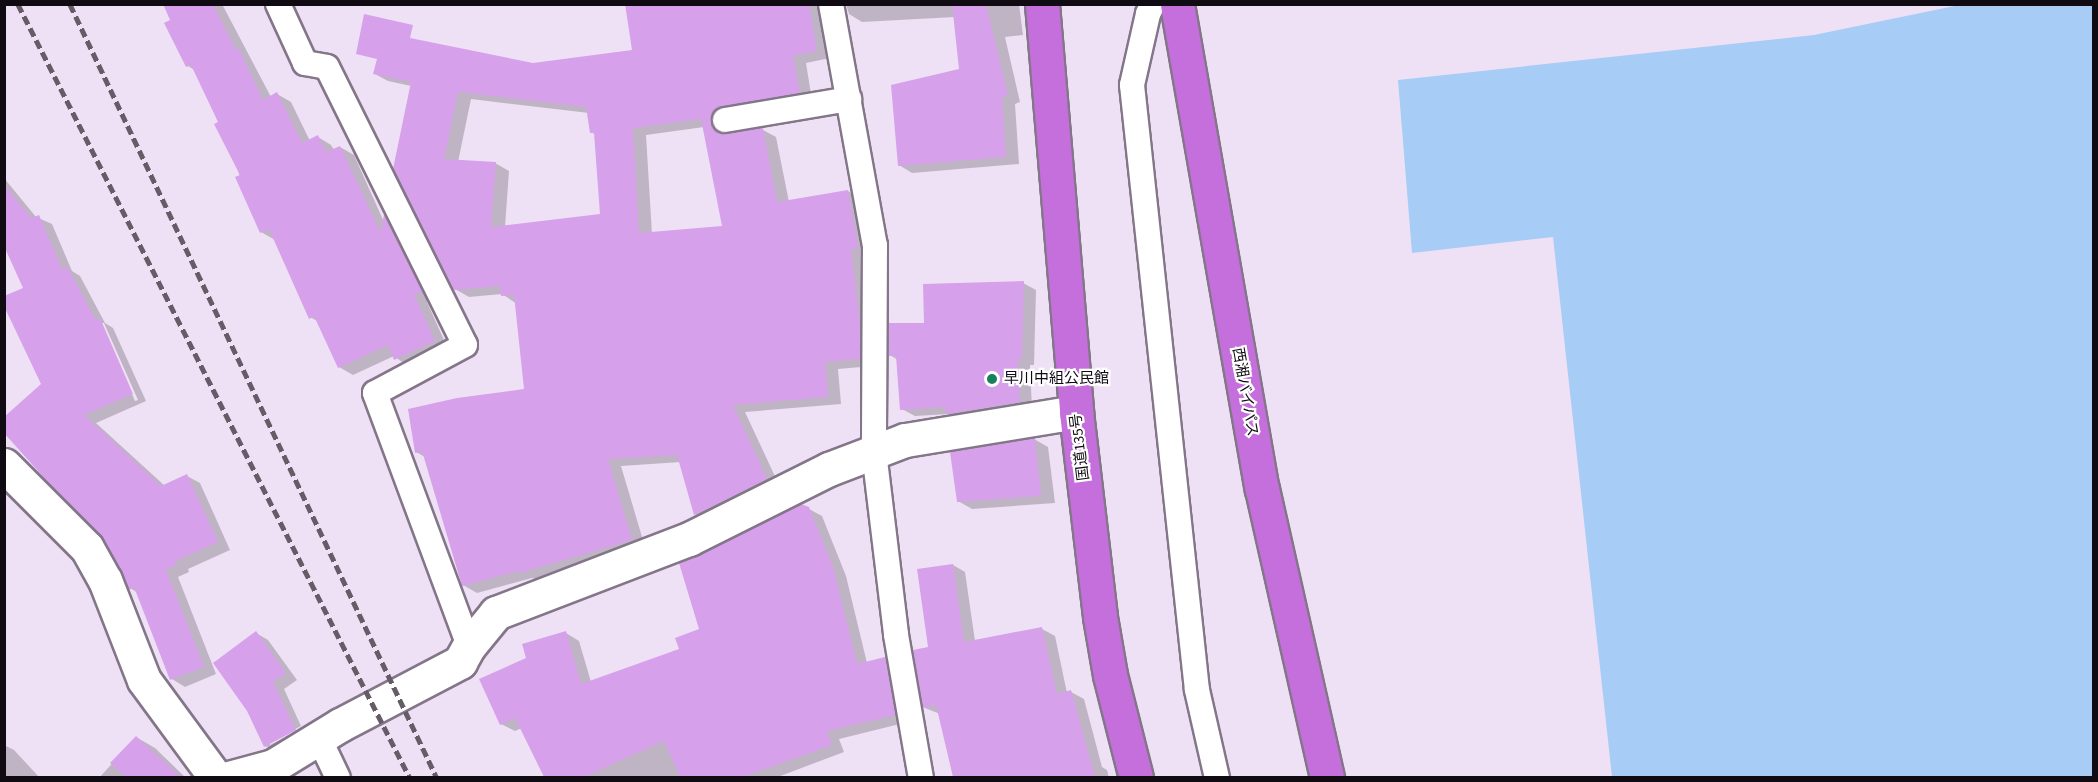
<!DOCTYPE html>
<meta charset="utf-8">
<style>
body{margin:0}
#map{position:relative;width:2098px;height:782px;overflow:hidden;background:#efe1f5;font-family:"Source Sans 3","Noto Sans JP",sans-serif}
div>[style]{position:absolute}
.water>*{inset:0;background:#a7ccf6}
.shadow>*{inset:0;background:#0003}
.building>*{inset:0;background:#d6a0eb}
.roads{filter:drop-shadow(2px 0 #847689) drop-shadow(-2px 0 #847689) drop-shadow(0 2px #847689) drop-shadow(0 -2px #847689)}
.lane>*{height:24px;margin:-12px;padding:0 12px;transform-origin:12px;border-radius:12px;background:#fff}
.street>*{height:33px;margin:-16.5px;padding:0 16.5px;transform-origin:16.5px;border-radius:16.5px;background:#fff}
.highway>*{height:33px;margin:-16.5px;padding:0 16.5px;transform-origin:16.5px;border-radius:16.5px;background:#c56fdc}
.rail>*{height:4.5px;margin-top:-2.25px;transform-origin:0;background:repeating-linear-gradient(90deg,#655c68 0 9px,transparent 0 13.5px)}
.dots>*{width:16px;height:16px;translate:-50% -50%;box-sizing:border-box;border:3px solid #fff;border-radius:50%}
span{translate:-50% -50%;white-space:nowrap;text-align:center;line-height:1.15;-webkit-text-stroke:4.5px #fff;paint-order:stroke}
.poi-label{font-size:15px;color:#100b12}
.left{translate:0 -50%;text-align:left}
.street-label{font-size:15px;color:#100b12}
.frame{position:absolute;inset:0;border:6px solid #100b12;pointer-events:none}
</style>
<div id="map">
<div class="water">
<div style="clip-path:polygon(1964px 4px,2093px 5px,2093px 777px,1612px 777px,1553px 237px,1412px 253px,1398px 80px,1814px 35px)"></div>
</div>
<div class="shadow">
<div style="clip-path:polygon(165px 4px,222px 4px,271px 97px,277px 94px,291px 102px,310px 141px,318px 137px,331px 145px,334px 150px,340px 147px,354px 155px,384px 222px,385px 217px,398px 224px,436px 301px,427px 302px,448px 349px,409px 367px,394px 356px,353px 375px,339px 367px,319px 322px,310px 317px,275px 240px,261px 232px,220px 123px,196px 71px,188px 66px)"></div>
<div style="clip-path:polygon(evenodd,627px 4px,833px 4px,830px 58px,806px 63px,812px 100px,725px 122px,724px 132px,726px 134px,763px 130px,776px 137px,789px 202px,848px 191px,861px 199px,873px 366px,838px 369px,841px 404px,745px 412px,780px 487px,709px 522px,695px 514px,681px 462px,621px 466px,645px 547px,535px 579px,532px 578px,477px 593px,463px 585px,425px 457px,416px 452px,526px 390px,517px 304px,502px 294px,469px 297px,455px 289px,411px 86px,388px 81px,375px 74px,533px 65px,634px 51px,627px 4px,471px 99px,589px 113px,591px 132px,596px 135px,601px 215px,505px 227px,509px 171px,495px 163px,458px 162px,471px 99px,627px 4px,704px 127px,724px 227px,652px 234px,646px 135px,704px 127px)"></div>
<div style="clip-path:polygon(846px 4px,1019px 4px,1023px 35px,1005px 37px,1020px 102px,1015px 104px,1019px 164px,912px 173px,899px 165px,961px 70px,955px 17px,862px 22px,849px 14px)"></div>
<div style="clip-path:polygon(evenodd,4px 178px,36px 217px,52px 224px,72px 271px,80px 276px,105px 323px,113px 328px,146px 401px,96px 423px,165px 486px,187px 476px,200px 483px,230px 550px,188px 569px,189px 572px,178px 577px,216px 674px,185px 687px,172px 679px,138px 593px,130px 588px,43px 384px,25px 288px,4px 243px,4px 178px,101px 323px,104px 323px,138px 400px,135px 401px,101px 323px)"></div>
<div style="clip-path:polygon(1023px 283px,1036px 290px,1034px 365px,1030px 365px,1032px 409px,960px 421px,949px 414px,915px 416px,902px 409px,898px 360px,890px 355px)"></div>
<div style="clip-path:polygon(1034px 439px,1048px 447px,1055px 503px,972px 509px,958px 501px)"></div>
<div style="clip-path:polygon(809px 509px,822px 516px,846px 576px,867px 663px,885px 658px,898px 666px,908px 722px,839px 739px,844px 752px,775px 778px,545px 778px,522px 728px,515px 731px,501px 724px,528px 659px,566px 633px,579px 641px,591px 682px,681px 650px)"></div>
<div style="clip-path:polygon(953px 565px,965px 572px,975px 641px,1042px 629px,1055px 636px,1067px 693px,1071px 692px,1084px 699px,1102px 767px,1107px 770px,1109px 778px,955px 778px,940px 714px,925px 708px,930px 648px)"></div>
<div style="clip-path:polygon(256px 633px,268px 640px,297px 680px,284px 689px,301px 726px,270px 742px,270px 745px,302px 728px,307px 737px,277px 752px,265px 746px)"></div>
<div style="clip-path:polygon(136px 737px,155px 748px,186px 778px,99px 778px)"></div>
<div style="clip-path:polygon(4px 745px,14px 750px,40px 778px,4px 778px)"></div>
</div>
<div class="building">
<div style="clip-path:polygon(163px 4px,213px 4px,236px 50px,239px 49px,263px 100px,277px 92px,302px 143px,318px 135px,326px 152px,340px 146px,381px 233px,384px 214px,423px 293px,414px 294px,435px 341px,394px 360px,388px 345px,338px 368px,314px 316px,309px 319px,269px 229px,260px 233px,235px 177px,240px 175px,214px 124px,218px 122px,191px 65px,186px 67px,164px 23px,170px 20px)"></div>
<div style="clip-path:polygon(evenodd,625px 4px,809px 4px,817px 51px,793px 56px,800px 93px,722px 106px,712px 115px,711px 122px,714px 129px,721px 133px,763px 128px,777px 202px,848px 190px,858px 248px,851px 249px,860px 324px,860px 359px,825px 362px,828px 397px,733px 405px,767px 479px,694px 515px,677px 455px,608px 459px,632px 540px,520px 573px,519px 571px,462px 586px,422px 451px,415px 453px,408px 409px,457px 398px,524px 389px,514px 295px,501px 296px,500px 286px,454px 290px,393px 169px,411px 82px,373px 74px,377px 59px,356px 54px,364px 14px,413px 25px,410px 38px,533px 63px,632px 50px,625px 4px,458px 92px,586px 107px,590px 133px,594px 133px,600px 214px,491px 227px,496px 162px,444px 159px,458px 92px,625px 4px,701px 119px,722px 226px,639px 233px,633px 128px,701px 119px)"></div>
<div style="clip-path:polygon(952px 4px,986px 4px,1008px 95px,1002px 97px,1006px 157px,898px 166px,891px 85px,959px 69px)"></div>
<div style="clip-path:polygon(4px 184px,31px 218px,39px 215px,62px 269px,67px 267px,96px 320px,100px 318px,133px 394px,84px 415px,161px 486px,187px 474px,218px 542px,175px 561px,177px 564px,166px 570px,204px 667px,170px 680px,134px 587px,129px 590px,103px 539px,46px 480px,4px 433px,4px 417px,41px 384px,4px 306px,4px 296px,23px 288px,4px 246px)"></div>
<div style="clip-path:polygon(1024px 281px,1022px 359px,1018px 359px,1020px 402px,946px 414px,945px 407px,900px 410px,896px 356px,889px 356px,889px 323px,924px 323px,923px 284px)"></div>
<div style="clip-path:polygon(1035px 438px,1041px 496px,957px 502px,950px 452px)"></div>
<div style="clip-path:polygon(801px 504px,809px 507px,833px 567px,857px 664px,885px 657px,896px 715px,827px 731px,832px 745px,742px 777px,680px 777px,664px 741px,584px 777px,544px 777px,515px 718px,500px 725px,479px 679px,526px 658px,522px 644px,566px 631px,581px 684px,679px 649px,675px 638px,699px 629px,679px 563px)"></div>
<div style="clip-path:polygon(953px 564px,964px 642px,1042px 627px,1057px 694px,1071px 690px,1095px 777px,953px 777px,936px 705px,923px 708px,913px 650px,928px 647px,917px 569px)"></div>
<div style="clip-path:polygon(256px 631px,286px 673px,273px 682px,296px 730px,264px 747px,247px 711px,213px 663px)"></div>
<div style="clip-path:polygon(136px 736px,149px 748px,181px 777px,126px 777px,110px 763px)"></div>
</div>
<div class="roads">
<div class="lane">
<div style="left:278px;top:4px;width:65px;rotate:65.4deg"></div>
<div style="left:305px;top:63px;width:22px;rotate:10deg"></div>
<div style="left:327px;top:67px;width:310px;rotate:63.6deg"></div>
<div style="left:465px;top:345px;width:102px;rotate:151.9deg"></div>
<div style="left:375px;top:393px;width:270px;rotate:69.6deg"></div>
<div style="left:831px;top:4px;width:245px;rotate:79.7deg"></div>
<div style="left:875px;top:245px;width:207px;rotate:90.3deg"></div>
<div style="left:874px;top:452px;width:184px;rotate:83.1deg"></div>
<div style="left:896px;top:635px;width:145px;rotate:80.1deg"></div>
<div style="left:1153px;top:4px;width:11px;rotate:117deg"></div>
<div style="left:1148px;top:14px;width:73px;rotate:102.7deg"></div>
<div style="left:1132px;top:85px;width:608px;rotate:83.87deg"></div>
<div style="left:1197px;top:690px;width:90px;rotate:77.2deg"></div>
<div style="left:725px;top:120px;width:126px;rotate:-9.6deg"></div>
<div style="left:319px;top:738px;width:44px;rotate:64.6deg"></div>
</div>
<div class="street">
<div style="left:4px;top:465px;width:117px;rotate:45deg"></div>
<div style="left:87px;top:548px;width:37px;rotate:61deg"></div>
<div style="left:105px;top:580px;width:107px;rotate:68.7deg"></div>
<div style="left:144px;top:680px;width:122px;rotate:53.7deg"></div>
<div style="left:229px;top:778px;width:46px;rotate:-15.3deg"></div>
<div style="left:273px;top:766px;width:79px;rotate:-31.5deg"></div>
<div style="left:340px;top:725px;width:136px;rotate:-27.7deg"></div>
<div style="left:460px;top:662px;width:18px;rotate:-61deg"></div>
<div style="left:469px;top:646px;width:43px;rotate:-50.7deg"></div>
<div style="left:496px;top:613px;width:207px;rotate:-21deg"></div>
<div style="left:689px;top:539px;width:157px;rotate:-26.6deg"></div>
<div style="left:829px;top:469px;width:81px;rotate:-20.9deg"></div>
<div style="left:905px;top:440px;width:173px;rotate:-9.3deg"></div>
</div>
<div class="highway">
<div style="left:1042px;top:4px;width:409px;rotate:85.2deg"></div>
<div style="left:1076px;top:412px;width:206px;rotate:83.3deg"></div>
<div style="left:1100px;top:617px;width:59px;rotate:80.2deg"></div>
<div style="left:1110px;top:675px;width:106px;rotate:75.8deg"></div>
<div style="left:1177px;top:4px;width:492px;rotate:80.1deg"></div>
<div style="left:1262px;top:489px;width:296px;rotate:77.3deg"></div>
</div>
</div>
<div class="rail">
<div style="left:18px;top:4px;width:868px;rotate:63.14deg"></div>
<div style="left:70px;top:4px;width:857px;rotate:64.63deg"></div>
</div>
<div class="dots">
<div style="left:992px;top:379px;background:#17805c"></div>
</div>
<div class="poi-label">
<span class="left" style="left:1004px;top:379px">早川中組公民館</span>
</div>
<div class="street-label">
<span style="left:1245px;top:392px;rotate:80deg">西湘バイパス</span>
<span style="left:1080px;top:447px;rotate:-97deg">国道135号</span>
</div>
<div class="frame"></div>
</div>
